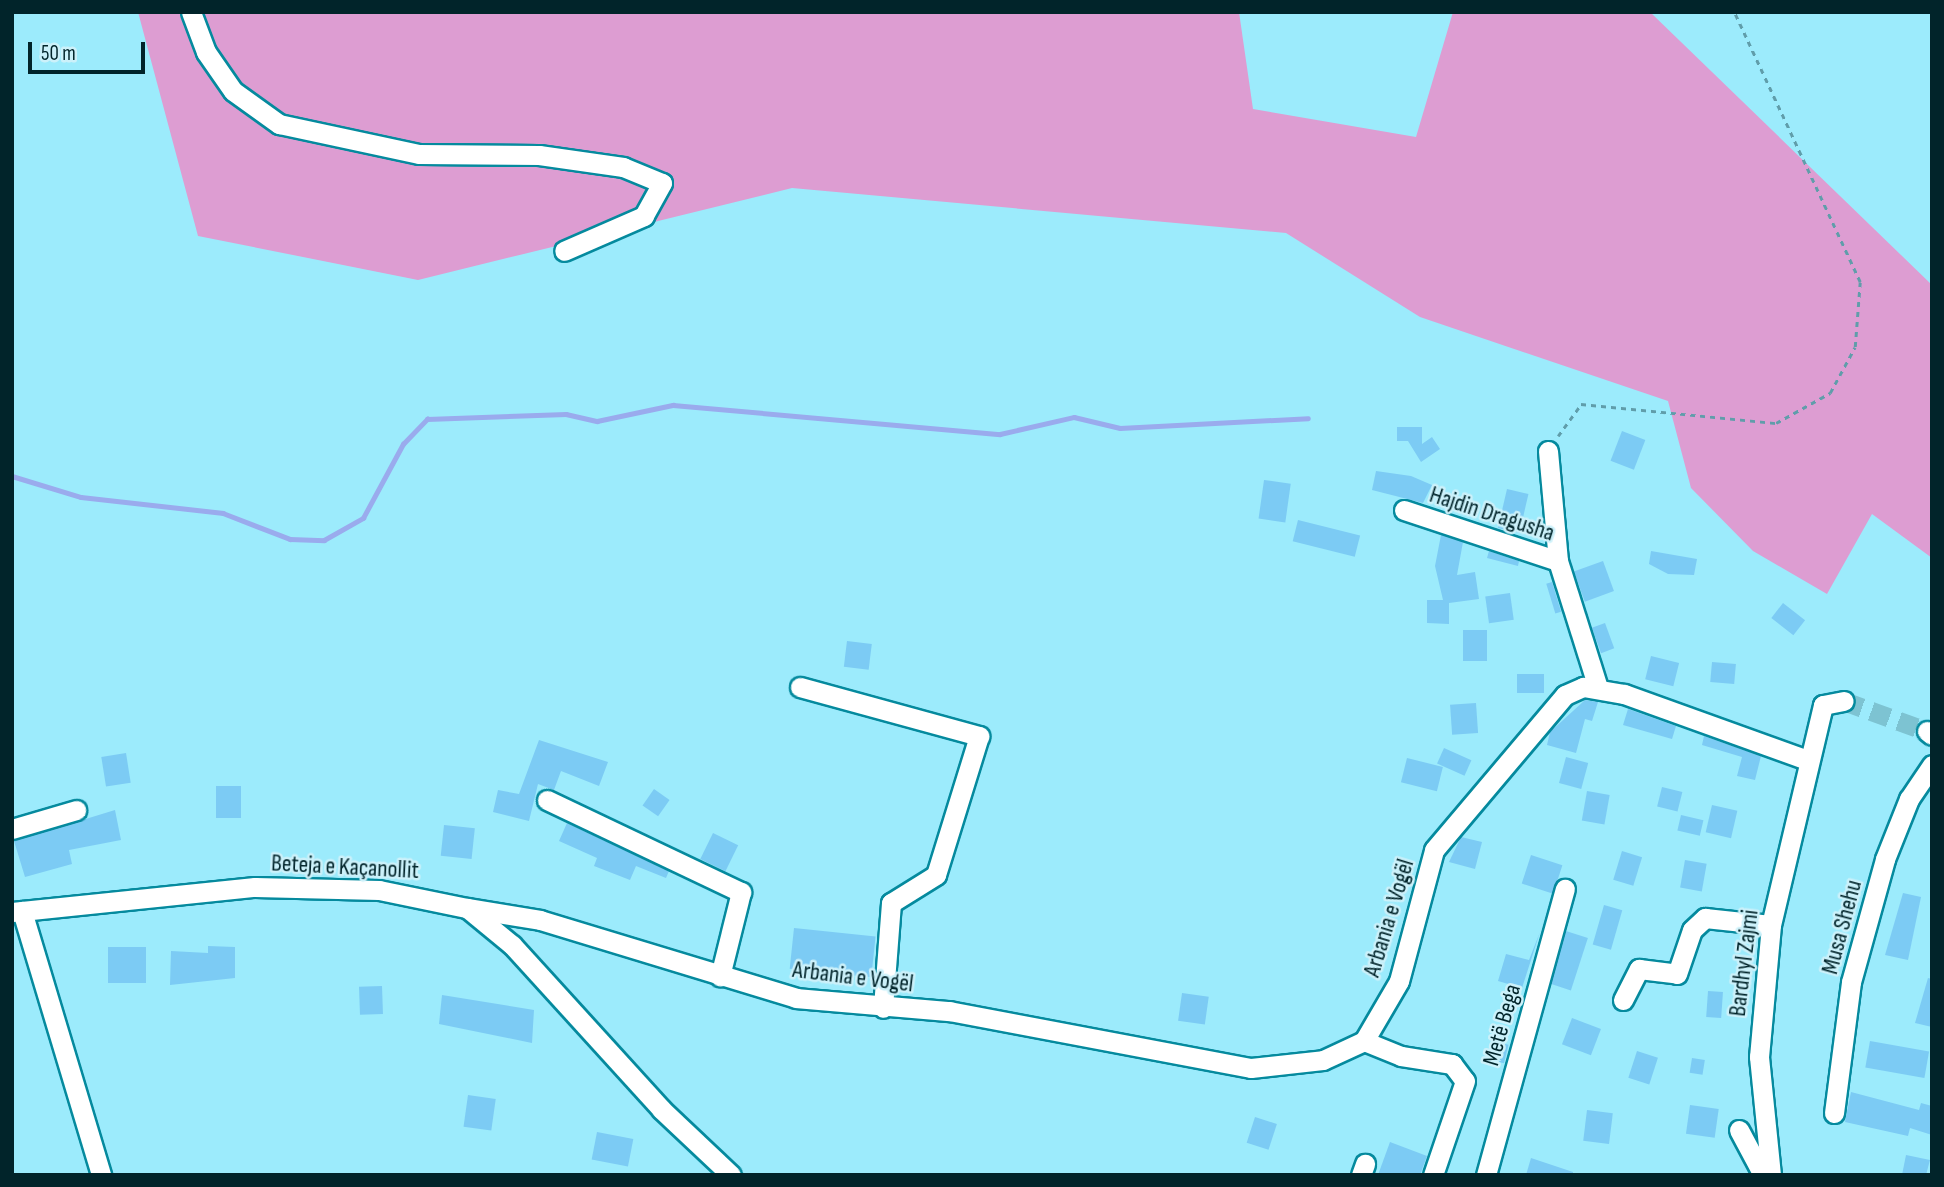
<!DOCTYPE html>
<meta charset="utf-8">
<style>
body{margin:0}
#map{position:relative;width:1944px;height:1187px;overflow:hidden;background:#9cebfc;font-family:"Sofia Sans Condensed",sans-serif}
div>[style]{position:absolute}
.green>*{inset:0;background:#dd9dd2}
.stream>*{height:4.5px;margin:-2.25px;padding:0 2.25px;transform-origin:2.25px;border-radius:2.25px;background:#9aabed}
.building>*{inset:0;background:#7ccbf4;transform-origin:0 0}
.minor-tunnel>*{height:19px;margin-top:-9.5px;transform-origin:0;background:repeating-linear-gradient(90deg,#7dc3d2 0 19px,transparent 0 29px)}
.path>*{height:2.5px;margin-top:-1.25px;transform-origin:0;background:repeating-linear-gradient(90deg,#609daa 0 5px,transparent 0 10px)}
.roads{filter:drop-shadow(2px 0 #058a9e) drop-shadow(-2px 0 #058a9e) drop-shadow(0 2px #058a9e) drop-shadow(0 -2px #058a9e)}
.minor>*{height:19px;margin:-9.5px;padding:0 9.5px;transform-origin:9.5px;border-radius:9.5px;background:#fff}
span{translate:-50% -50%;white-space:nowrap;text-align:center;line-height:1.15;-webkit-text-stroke:5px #ccf1fa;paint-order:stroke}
.street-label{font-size:24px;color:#01242a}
.frame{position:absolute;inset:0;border:14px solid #01242a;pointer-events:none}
.scale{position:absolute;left:28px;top:42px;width:117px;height:32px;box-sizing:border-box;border:4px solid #01242a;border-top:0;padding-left:9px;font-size:21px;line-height:24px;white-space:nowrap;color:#01242a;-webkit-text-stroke:5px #ccf1fa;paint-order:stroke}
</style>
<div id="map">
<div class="green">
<div style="clip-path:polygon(138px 12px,1239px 12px,1253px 109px,1416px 137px,1453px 12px,1650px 12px,1932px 285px,1932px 558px,1872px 514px,1827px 594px,1753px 551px,1691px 488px,1668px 401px,1420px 317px,1286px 233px,792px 188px,418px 280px,198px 236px)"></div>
</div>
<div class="stream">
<div style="left:12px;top:476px;width:72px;rotate:16.9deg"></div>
<div style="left:81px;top:497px;width:143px;rotate:6.4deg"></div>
<div style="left:223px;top:513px;width:72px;rotate:21.2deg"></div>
<div style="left:290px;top:539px;width:34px;rotate:2deg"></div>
<div style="left:324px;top:540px;width:45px;rotate:-29.4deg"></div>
<div style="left:363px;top:518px;width:84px;rotate:-61.6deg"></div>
<div style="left:403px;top:444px;width:35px;rotate:-46deg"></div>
<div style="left:427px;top:419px;width:139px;rotate:-2.1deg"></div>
<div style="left:566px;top:414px;width:32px;rotate:13deg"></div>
<div style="left:597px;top:421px;width:78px;rotate:-11.9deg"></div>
<div style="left:673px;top:405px;width:328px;rotate:5.1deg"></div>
<div style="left:1000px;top:434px;width:76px;rotate:-12.9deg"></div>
<div style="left:1074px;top:417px;width:47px;rotate:13.4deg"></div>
<div style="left:1120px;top:428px;width:188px;rotate:-3deg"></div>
</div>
<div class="building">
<div style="clip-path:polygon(1397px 427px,1422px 427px,1422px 444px,1432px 437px,1440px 449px,1421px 462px,1408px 441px,1397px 441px)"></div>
<div style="left:1622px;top:431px;width:25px;height:32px;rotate:21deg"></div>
<div style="clip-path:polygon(1376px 471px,1411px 476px,1432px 485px,1423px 503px,1372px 490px)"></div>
<div style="left:1264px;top:480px;width:27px;height:39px;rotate:8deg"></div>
<div style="left:1507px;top:489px;width:22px;height:40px;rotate:13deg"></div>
<div style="left:1298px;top:520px;width:64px;height:22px;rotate:14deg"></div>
<div style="clip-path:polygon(1441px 535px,1463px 542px,1457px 575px,1475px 572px,1479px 599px,1449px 603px,1449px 624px,1427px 623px,1427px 600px,1443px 600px,1435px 566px)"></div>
<div style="clip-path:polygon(1489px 551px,1519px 561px,1518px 566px,1487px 558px)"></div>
<div style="clip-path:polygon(1651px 551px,1697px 559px,1694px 575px,1668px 574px,1649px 564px)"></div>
<div style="left:1603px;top:561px;width:32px;height:31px;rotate:70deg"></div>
<div style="left:1552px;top:582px;width:31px;height:6px;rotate:73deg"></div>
<div style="left:1510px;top:593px;width:27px;height:25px;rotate:82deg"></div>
<div style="left:1783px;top:603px;width:28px;height:19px;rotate:38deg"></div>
<div style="left:1605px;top:623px;width:27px;height:14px;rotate:70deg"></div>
<div style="left:1463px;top:630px;width:24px;height:31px"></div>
<div style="left:847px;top:641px;width:25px;height:26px;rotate:7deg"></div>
<div style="left:1651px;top:656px;width:29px;height:24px;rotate:14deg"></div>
<div style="left:1712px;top:662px;width:24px;height:20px;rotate:5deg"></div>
<div style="left:1544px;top:674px;width:19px;height:27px;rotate:90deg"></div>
<div style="clip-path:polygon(1585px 700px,1598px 702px,1592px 721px,1585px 719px,1576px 753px,1547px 745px,1550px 732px)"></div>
<div style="left:1476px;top:703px;width:30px;height:26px;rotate:86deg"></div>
<div style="clip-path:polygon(1628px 709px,1676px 726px,1672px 739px,1623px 725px)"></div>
<div style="clip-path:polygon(1704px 736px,1761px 756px,1755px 780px,1737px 776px,1742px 757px,1702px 745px)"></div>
<div style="clip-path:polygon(539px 740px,608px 762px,599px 786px,561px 771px,554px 790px,538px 784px,529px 821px,493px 812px,498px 790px,519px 794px)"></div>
<div style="left:1444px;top:748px;width:30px;height:17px;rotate:24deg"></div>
<div style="left:126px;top:753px;width:30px;height:25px;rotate:81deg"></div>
<div style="left:1566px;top:757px;width:23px;height:27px;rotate:15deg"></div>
<div style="left:1407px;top:758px;width:37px;height:25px;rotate:14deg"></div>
<div style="left:216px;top:786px;width:25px;height:32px"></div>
<div style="left:1662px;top:787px;width:21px;height:20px;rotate:14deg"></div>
<div style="left:654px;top:789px;width:19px;height:20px;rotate:35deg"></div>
<div style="left:1587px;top:791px;width:23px;height:30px;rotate:10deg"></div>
<div style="left:1712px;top:805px;width:26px;height:28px;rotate:13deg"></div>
<div style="clip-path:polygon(115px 810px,121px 840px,69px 850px,72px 864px,25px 877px,14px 841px)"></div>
<div style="left:1681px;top:815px;width:23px;height:16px;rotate:13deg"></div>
<div style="clip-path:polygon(567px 823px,669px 871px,666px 878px,636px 866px,630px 880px,594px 866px,597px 858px,559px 841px)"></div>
<div style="left:444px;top:825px;width:31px;height:31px;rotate:6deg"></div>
<div style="left:713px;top:833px;width:28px;height:29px;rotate:26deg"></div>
<div style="clip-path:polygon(1461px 837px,1482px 842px,1475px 869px,1449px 862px)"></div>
<div style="left:1622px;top:851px;width:21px;height:30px;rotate:17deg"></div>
<div style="left:1531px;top:855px;width:33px;height:30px;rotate:18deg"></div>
<div style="left:1685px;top:860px;width:22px;height:28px;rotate:10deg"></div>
<div style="clip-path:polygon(1903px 893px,1921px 897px,1908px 960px,1885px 955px)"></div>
<div style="left:1604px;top:905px;width:19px;height:41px;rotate:16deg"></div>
<div style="left:794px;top:928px;width:82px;height:41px;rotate:6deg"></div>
<div style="left:1566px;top:931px;width:23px;height:55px;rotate:18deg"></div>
<div style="clip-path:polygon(1540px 932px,1522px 988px,1498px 981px,1506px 954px,1529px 960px)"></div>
<div style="clip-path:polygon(208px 946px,235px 947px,235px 978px,170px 985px,171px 951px,208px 953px)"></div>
<div style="left:108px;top:947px;width:38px;height:36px"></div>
<div style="clip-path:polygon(1928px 978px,1932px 979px,1932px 1027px,1915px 1023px)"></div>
<div style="left:382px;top:986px;width:28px;height:23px;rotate:88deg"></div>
<div style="left:1708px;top:991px;width:15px;height:26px;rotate:4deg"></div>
<div style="left:1182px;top:993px;width:27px;height:28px;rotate:8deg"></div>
<div style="clip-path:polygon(442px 995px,534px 1010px,532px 1043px,439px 1024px)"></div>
<div style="left:1572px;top:1018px;width:31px;height:28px;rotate:21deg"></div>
<div style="left:1493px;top:1041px;width:16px;height:19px;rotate:14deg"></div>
<div style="left:1870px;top:1041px;width:60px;height:27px;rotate:10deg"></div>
<div style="left:1637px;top:1051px;width:22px;height:28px;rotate:18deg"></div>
<div style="left:1692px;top:1058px;width:13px;height:15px;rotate:9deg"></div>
<div style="clip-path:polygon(1851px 1092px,1919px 1110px,1921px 1103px,1932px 1106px,1932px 1135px,1910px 1128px,1908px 1136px,1845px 1122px)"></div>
<div style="left:468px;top:1095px;width:28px;height:32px;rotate:8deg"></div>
<div style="left:1690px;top:1105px;width:29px;height:29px;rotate:8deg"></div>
<div style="left:1587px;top:1110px;width:26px;height:31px;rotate:7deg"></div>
<div style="left:1255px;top:1117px;width:23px;height:27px;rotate:18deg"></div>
<div style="left:597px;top:1132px;width:37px;height:28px;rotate:11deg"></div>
<div style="clip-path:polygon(1390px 1142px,1427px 1156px,1420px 1175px,1378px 1175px)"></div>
<div style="clip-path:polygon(1906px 1155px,1930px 1160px,1926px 1175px,1902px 1175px)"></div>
<div style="clip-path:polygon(1531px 1158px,1573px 1172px,1573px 1175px,1526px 1175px)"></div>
</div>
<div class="minor-tunnel">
<div style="left:1844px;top:701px;width:88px;rotate:19.9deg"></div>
</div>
<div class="path">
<div style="left:1558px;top:436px;width:39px;rotate:-54deg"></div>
<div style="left:1581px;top:404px;width:196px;rotate:5.6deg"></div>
<div style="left:1776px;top:423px;width:62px;rotate:-29.1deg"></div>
<div style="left:1830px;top:393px;width:52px;rotate:-61.5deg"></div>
<div style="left:1855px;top:347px;width:65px;rotate:-85.6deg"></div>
<div style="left:1860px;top:282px;width:298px;rotate:-115deg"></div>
</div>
<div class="roads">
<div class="minor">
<div style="left:191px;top:12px;width:43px;rotate:69.4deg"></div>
<div style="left:206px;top:52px;width:47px;rotate:55.3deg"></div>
<div style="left:233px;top:91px;width:57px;rotate:35.7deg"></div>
<div style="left:279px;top:124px;width:143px;rotate:12.1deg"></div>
<div style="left:419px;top:154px;width:120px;rotate:0.5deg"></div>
<div style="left:539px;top:155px;width:85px;rotate:8.1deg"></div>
<div style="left:623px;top:167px;width:42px;rotate:22.3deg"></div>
<div style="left:662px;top:183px;width:38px;rotate:119deg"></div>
<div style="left:644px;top:216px;width:87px;rotate:156.4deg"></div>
<div style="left:1548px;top:451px;width:110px;rotate:84.8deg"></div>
<div style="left:1404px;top:510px;width:162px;rotate:18.3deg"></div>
<div style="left:1558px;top:561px;width:133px;rotate:72.5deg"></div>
<div style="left:800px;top:687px;width:186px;rotate:15.3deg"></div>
<div style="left:979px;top:736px;width:145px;rotate:107.2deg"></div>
<div style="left:936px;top:875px;width:53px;rotate:148.1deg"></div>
<div style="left:891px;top:903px;width:105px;rotate:94.4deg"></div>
<div style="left:1927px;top:731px;width:6px;rotate:39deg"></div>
<div style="left:547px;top:800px;width:215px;rotate:25.4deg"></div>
<div style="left:741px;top:892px;width:87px;rotate:104deg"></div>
<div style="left:12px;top:829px;width:67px;rotate:-16.5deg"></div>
<div style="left:467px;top:908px;width:74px;rotate:9.3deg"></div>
<div style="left:540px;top:920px;width:268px;rotate:16.9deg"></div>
<div style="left:796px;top:998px;width:154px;rotate:4.9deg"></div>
<div style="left:949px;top:1011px;width:307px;rotate:10.7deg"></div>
<div style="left:1251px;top:1068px;width:72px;rotate:-6.3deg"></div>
<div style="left:1323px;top:1060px;width:45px;rotate:-24.9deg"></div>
<div style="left:1364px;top:1041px;width:69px;rotate:-59.7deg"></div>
<div style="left:1399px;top:981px;width:136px;rotate:-75deg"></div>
<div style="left:1434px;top:850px;width:203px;rotate:-49.8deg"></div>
<div style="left:1565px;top:695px;width:20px;rotate:-24deg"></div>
<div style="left:1583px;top:687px;width:42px;rotate:9.7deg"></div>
<div style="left:1624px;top:694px;width:195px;rotate:19.8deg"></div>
<div style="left:22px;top:911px;width:276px;rotate:73.3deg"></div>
<div style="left:12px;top:912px;width:244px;rotate:-5.9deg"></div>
<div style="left:255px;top:887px;width:124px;rotate:1.4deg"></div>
<div style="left:379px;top:890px;width:90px;rotate:11.6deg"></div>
<div style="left:467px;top:908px;width:58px;rotate:39.4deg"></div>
<div style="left:512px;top:945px;width:222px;rotate:47.7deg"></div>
<div style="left:661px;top:1109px;width:96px;rotate:43.3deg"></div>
<div style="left:1623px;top:1000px;width:35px;rotate:-63deg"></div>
<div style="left:1639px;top:969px;width:38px;rotate:7deg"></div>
<div style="left:1677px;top:974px;width:46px;rotate:-71.2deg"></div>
<div style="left:1692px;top:930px;width:18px;rotate:-43deg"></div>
<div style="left:1705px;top:918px;width:66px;rotate:6.1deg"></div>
<div style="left:1364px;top:1041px;width:40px;rotate:22deg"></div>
<div style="left:1401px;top:1056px;width:52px;rotate:8.9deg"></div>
<div style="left:1452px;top:1064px;width:21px;rotate:53deg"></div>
<div style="left:1465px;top:1081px;width:99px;rotate:108.8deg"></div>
<div style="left:1834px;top:1113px;width:132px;rotate:-82.6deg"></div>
<div style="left:1851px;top:982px;width:128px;rotate:-74.5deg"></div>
<div style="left:1885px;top:859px;width:65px;rotate:-68.2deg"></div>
<div style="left:1909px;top:799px;width:41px;rotate:-55.9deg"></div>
<div style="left:1739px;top:1130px;width:51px;rotate:61.9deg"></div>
<div style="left:1361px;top:1175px;width:12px;rotate:-70deg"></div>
<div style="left:1486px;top:1175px;width:297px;rotate:-74.6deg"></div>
<div style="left:1771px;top:1175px;width:119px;rotate:-95.8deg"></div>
<div style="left:1759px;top:1057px;width:133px;rotate:-84.8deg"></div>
<div style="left:1771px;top:925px;width:226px;rotate:-76.7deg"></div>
<div style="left:1823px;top:705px;width:21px;rotate:-11deg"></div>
</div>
</div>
<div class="street-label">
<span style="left:1492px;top:514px;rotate:18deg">Hajdin Dragusha</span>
<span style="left:345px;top:867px;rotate:3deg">Beteja e Kaçanollit</span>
<span style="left:1389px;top:918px;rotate:-73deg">Arbania e Vogël</span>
<span style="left:1842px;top:927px;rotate:-75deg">Musa Shehu</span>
<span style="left:1744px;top:963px;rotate:-83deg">Bardhyl Zajmi</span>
<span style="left:853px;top:977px;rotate:7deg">Arbania e Vogël</span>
<span style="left:1502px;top:1025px;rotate:-74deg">Metë Bega</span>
</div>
<div class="frame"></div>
<div class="scale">50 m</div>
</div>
